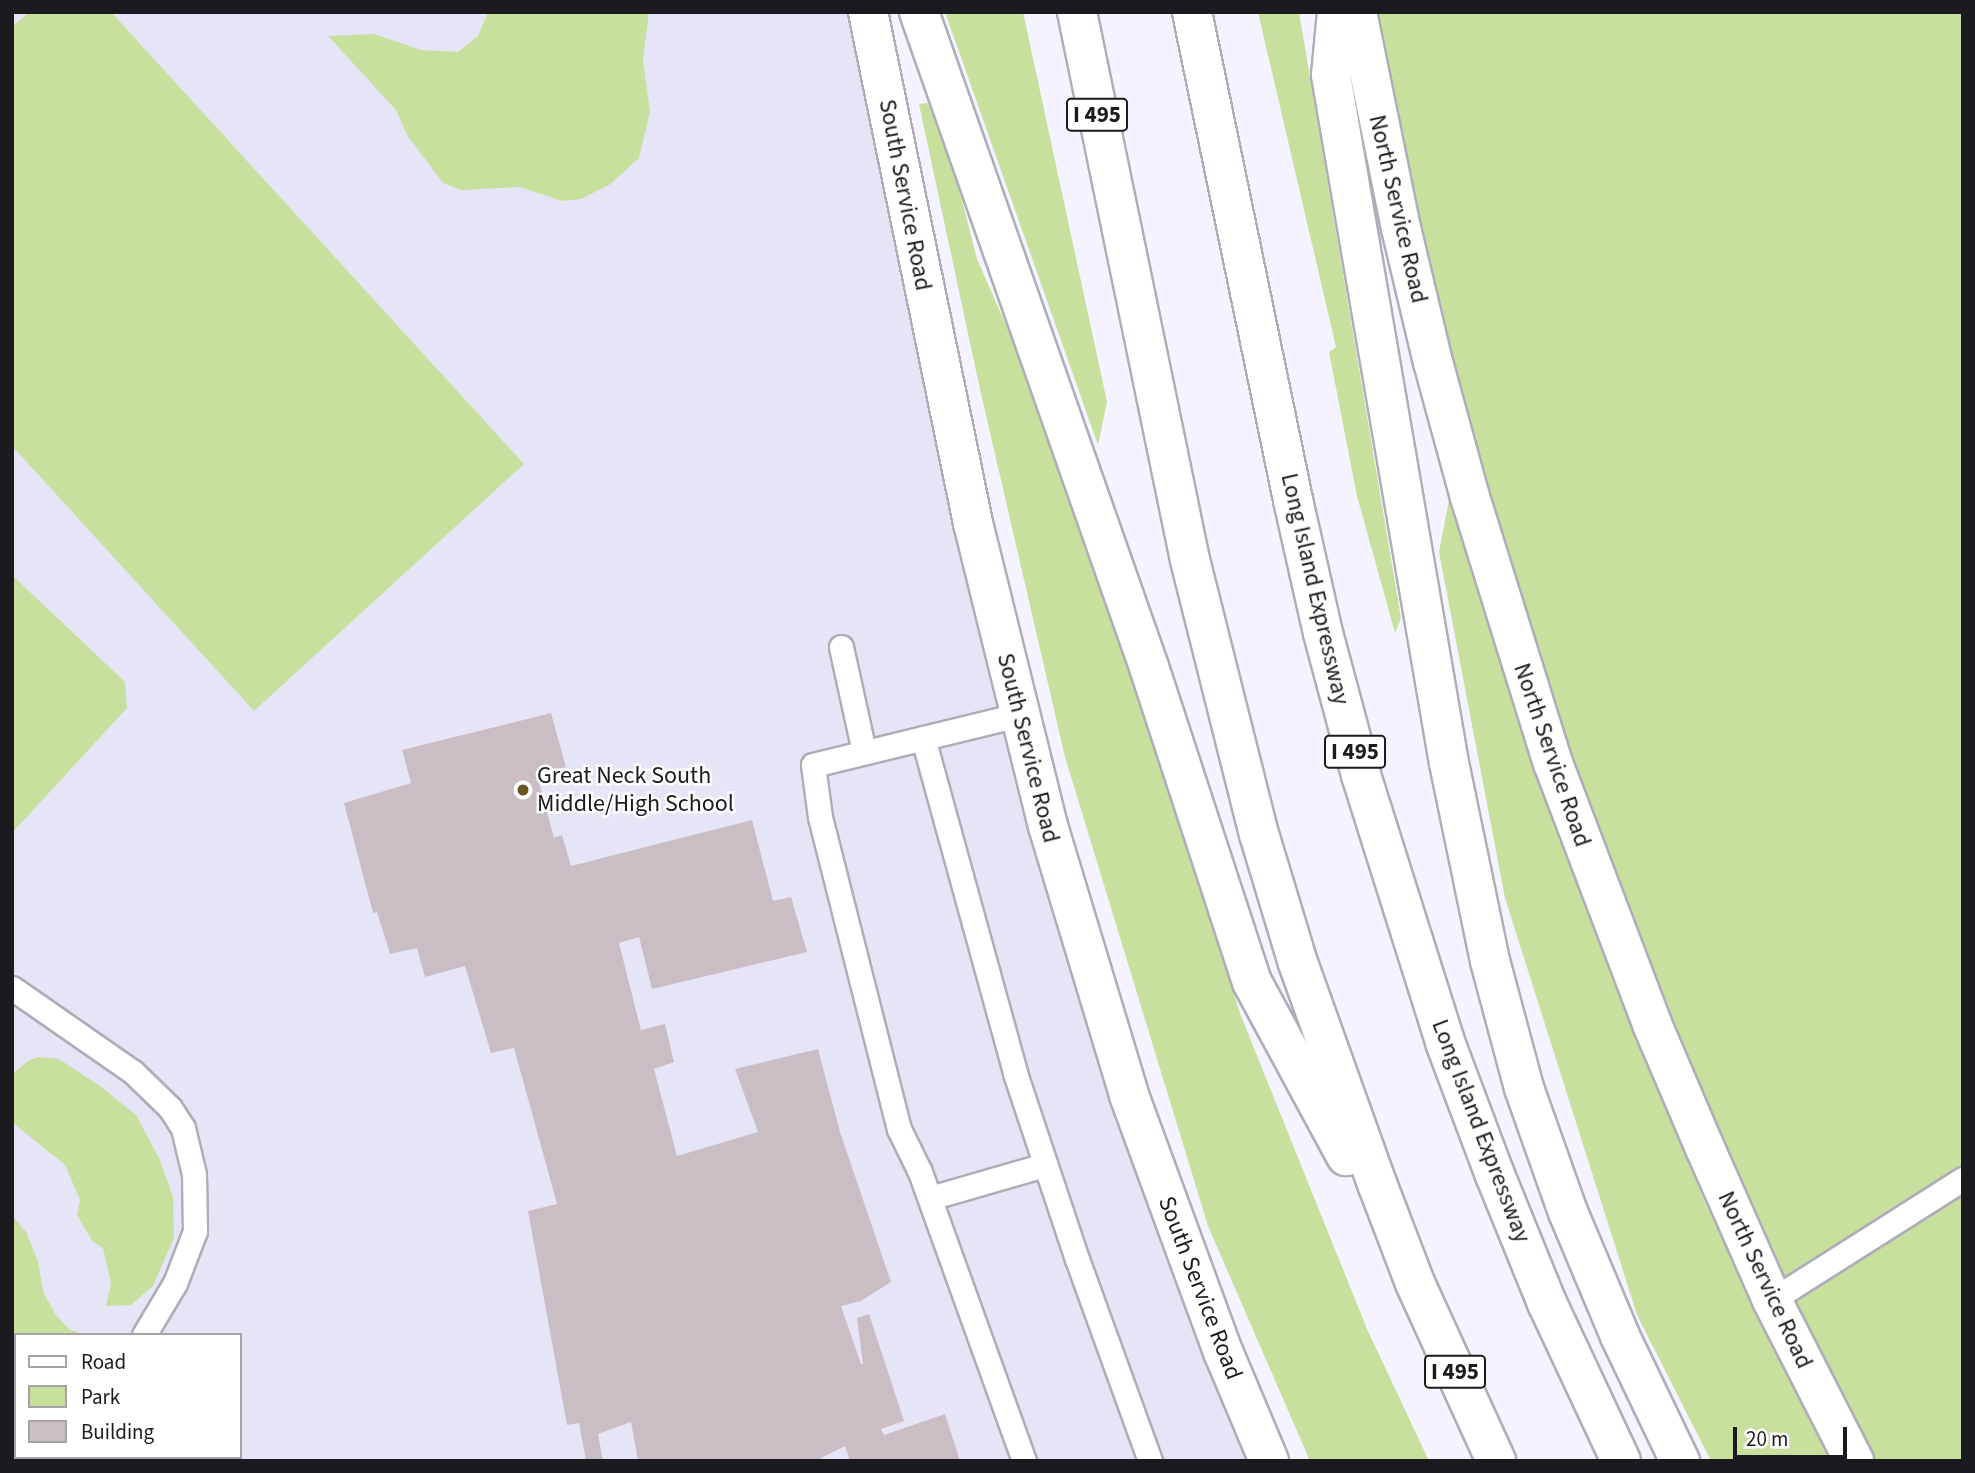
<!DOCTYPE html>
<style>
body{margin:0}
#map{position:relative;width:1975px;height:1473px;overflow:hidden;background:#f4f3ff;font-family:"Source Sans 3",sans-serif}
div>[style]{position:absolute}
.built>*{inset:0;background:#e6e5f8}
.green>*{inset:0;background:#c8e09d}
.building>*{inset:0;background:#cabec5}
.roads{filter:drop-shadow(2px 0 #aeadb8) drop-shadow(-2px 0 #aeadb8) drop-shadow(0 2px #aeadb8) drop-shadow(0 -2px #aeadb8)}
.lane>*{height:23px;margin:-11.5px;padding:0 11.5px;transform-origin:11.5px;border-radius:11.5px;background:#fff}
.secondary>*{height:38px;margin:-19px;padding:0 19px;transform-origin:19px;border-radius:19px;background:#fff}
.highway>*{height:38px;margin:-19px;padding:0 19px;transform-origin:19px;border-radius:19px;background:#fff}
.dots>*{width:19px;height:19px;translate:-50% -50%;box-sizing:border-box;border:4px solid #fff;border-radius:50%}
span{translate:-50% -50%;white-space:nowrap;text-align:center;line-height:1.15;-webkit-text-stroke:5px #fff;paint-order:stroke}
.shield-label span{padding:2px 5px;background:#fff;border:2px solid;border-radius:5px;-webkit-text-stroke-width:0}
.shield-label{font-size:23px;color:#1b1b1f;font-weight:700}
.street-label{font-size:24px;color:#1b1b1f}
.poi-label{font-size:24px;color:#1b1b1f}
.left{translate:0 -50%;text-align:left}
.frame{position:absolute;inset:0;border:14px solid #1b1b1f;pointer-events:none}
.legend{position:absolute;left:14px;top:1333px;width:228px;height:126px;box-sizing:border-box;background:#fff;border:2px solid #a4a4a5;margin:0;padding:9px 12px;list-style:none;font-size:21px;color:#1b1b1f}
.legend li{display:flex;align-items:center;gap:14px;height:35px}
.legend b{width:35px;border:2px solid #a4a4a5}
.scale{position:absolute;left:1733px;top:1427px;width:114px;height:32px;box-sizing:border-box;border:4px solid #1b1b1f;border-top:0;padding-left:9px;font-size:21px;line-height:24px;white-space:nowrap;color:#1b1b1f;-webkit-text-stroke:5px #fff;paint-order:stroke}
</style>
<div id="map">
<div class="built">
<div style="clip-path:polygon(evenodd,12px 12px,863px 12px,995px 649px,1265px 1461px,12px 1461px,12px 12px,16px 1335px,240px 1335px,240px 1457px,16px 1457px,16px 1335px)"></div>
</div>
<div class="green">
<div style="clip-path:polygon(29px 12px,111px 12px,524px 464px,254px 711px,12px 446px,12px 27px)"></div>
<div style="clip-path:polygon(488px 12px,649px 12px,643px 60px,650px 112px,639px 158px,609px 185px,581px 199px,562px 201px,520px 187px,461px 190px,443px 183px,407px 135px,396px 110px,328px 36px,374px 34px,421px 50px,458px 52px,478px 36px)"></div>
<div style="clip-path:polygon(945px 12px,1023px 12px,1107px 402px,1098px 445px)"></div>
<div style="clip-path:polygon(1258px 12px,1299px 12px,1401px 618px,1395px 633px,1357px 496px,1329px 352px,1336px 347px)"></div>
<div style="clip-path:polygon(1357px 12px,1963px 12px,1963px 1461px,1854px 1461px,1553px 763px)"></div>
<div style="clip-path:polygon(937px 102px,977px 259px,1051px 427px,1241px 1016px,1367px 1329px,1429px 1461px,1310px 1461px,1208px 1226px,1065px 757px,979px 385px,919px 104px)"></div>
<div style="clip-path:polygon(1450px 495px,1533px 769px,1705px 1203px,1830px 1461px,1711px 1461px,1637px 1315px,1505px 898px,1439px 552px)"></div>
<div style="clip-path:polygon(12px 575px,125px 682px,127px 708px,12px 833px)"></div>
<div style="clip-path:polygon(38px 1057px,59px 1059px,100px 1086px,136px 1115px,160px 1160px,173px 1197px,174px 1238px,153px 1286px,131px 1305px,106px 1306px,111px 1283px,103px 1248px,92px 1241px,77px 1215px,80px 1200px,65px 1165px,12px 1122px,12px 1074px,28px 1061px)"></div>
<div style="clip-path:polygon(12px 1215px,26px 1232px,38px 1261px,43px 1291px,55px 1314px,69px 1329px,84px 1335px,16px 1335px,16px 1393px,12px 1391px)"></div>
</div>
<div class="building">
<div style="clip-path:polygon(551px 713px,566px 767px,537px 775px,554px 838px,562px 835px,571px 866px,752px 820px,773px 901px,791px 897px,807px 952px,652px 989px,639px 937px,619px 943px,641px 1030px,665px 1024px,674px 1062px,654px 1069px,677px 1156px,758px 1132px,735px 1069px,818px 1049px,840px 1132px,891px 1282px,861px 1301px,841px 1306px,861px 1364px,863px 1364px,857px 1318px,869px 1314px,904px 1421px,881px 1429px,884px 1435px,945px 1414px,960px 1461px,850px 1461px,845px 1446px,815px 1461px,638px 1461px,631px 1422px,598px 1434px,603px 1461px,586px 1461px,579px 1423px,567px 1425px,528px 1211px,557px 1204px,514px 1048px,491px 1053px,465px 966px,425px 977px,417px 948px,390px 954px,377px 912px,373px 913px,344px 803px,411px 783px,402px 750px)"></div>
</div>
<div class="roads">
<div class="lane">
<div style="left:841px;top:647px;width:107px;rotate:77.6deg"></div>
<div style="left:1018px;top:715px;width:211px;rotate:166.3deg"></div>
<div style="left:813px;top:765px;width:52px;rotate:82.3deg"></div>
<div style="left:820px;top:817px;width:322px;rotate:75.8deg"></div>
<div style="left:899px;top:1129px;width:48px;rotate:64deg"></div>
<div style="left:920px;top:1172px;width:307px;rotate:70.2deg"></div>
<div style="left:923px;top:738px;width:347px;rotate:74.6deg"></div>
<div style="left:1015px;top:1073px;width:196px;rotate:71.6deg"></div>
<div style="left:1077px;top:1259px;width:215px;rotate:70.1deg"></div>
<div style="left:12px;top:988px;width:147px;rotate:34.8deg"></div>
<div style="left:133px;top:1072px;width:52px;rotate:44.2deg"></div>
<div style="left:170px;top:1108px;width:24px;rotate:57deg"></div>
<div style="left:183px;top:1128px;width:47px;rotate:76.6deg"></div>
<div style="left:194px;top:1174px;width:57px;rotate:89deg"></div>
<div style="left:195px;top:1231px;width:56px;rotate:111deg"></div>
<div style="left:175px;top:1283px;width:61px;rotate:120.8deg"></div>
<div style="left:930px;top:1198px;width:119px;rotate:-16.1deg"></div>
<div style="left:1772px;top:1300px;width:226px;rotate:-32.4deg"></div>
<div style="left:12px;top:1424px;width:4px;rotate:-14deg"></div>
</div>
<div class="secondary">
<div style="left:868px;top:12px;width:522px;rotate:78.39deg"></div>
<div style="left:973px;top:523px;width:312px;rotate:76.1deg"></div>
<div style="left:1048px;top:826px;width:281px;rotate:73.2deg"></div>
<div style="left:1129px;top:1095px;width:276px;rotate:69.9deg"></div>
<div style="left:1224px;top:1354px;width:116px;rotate:67.2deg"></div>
<div style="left:1357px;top:12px;width:220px;rotate:78.5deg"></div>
<div style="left:1401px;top:228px;width:138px;rotate:76.6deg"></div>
<div style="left:1433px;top:362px;width:140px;rotate:74.7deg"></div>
<div style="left:1470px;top:497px;width:279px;rotate:72.7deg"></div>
<div style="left:1553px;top:763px;width:279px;rotate:69.2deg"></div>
<div style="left:1652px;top:1024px;width:135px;rotate:66.9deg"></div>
<div style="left:1705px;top:1148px;width:166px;rotate:66.2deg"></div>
<div style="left:1772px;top:1300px;width:181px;rotate:63deg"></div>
</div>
<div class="highway">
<div style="left:919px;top:12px;width:694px;rotate:70.65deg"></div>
<div style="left:1149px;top:667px;width:331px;rotate:71.9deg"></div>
<div style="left:1252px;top:982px;width:198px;rotate:61.6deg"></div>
<div style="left:1077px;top:12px;width:560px;rotate:78.35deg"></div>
<div style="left:1190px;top:560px;width:283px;rotate:75.9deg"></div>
<div style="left:1259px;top:834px;width:135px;rotate:73.2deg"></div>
<div style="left:1298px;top:963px;width:237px;rotate:70.3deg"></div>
<div style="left:1378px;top:1186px;width:104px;rotate:69.1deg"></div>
<div style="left:1415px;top:1283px;width:196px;rotate:65.5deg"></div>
<div style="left:1192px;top:12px;width:498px;rotate:78.3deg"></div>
<div style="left:1293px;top:500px;width:136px;rotate:77.3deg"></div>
<div style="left:1323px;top:633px;width:147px;rotate:75deg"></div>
<div style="left:1361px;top:775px;width:280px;rotate:72.5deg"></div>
<div style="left:1445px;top:1042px;width:142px;rotate:69.4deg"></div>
<div style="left:1495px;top:1175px;width:138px;rotate:67.9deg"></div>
<div style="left:1547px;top:1303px;width:174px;rotate:64.9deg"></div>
<div style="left:1337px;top:12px;width:63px;rotate:95.4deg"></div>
<div style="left:1331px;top:75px;width:698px;rotate:80.27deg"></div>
<div style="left:1449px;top:763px;width:202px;rotate:78.3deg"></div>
<div style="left:1490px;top:961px;width:131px;rotate:75deg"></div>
<div style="left:1524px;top:1088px;width:132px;rotate:70.5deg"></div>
<div style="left:1568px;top:1212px;width:134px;rotate:67.2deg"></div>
<div style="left:1620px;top:1336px;width:139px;rotate:64.4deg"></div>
</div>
</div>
<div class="dots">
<div style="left:523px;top:790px;background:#6a5524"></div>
</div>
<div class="shield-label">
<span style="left:1097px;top:115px">I 495</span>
<span style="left:1355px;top:752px">I 495</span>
<span style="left:1455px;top:1372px">I 495</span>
</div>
<div class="street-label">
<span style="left:905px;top:195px;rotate:79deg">South Service Road</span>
<span style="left:1398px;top:209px;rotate:77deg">North Service Road</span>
<span style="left:1315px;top:589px;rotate:77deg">Long Island Expressway</span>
<span style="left:1028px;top:748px;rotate:76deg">South Service Road</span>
<span style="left:1552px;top:755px;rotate:71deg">North Service Road</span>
<span style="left:1481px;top:1131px;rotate:69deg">Long Island Expressway</span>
<span style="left:1765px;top:1280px;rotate:65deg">North Service Road</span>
<span style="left:1200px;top:1288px;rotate:69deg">South Service Road</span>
</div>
<div class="poi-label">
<span class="left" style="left:537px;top:790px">Great Neck South<br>Middle/High School</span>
</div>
<div class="frame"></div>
<ul class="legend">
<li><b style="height:9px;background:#fff"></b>Road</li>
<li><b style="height:19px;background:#c8e09d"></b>Park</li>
<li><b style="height:19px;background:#cabec5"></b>Building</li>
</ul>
<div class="scale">20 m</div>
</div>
